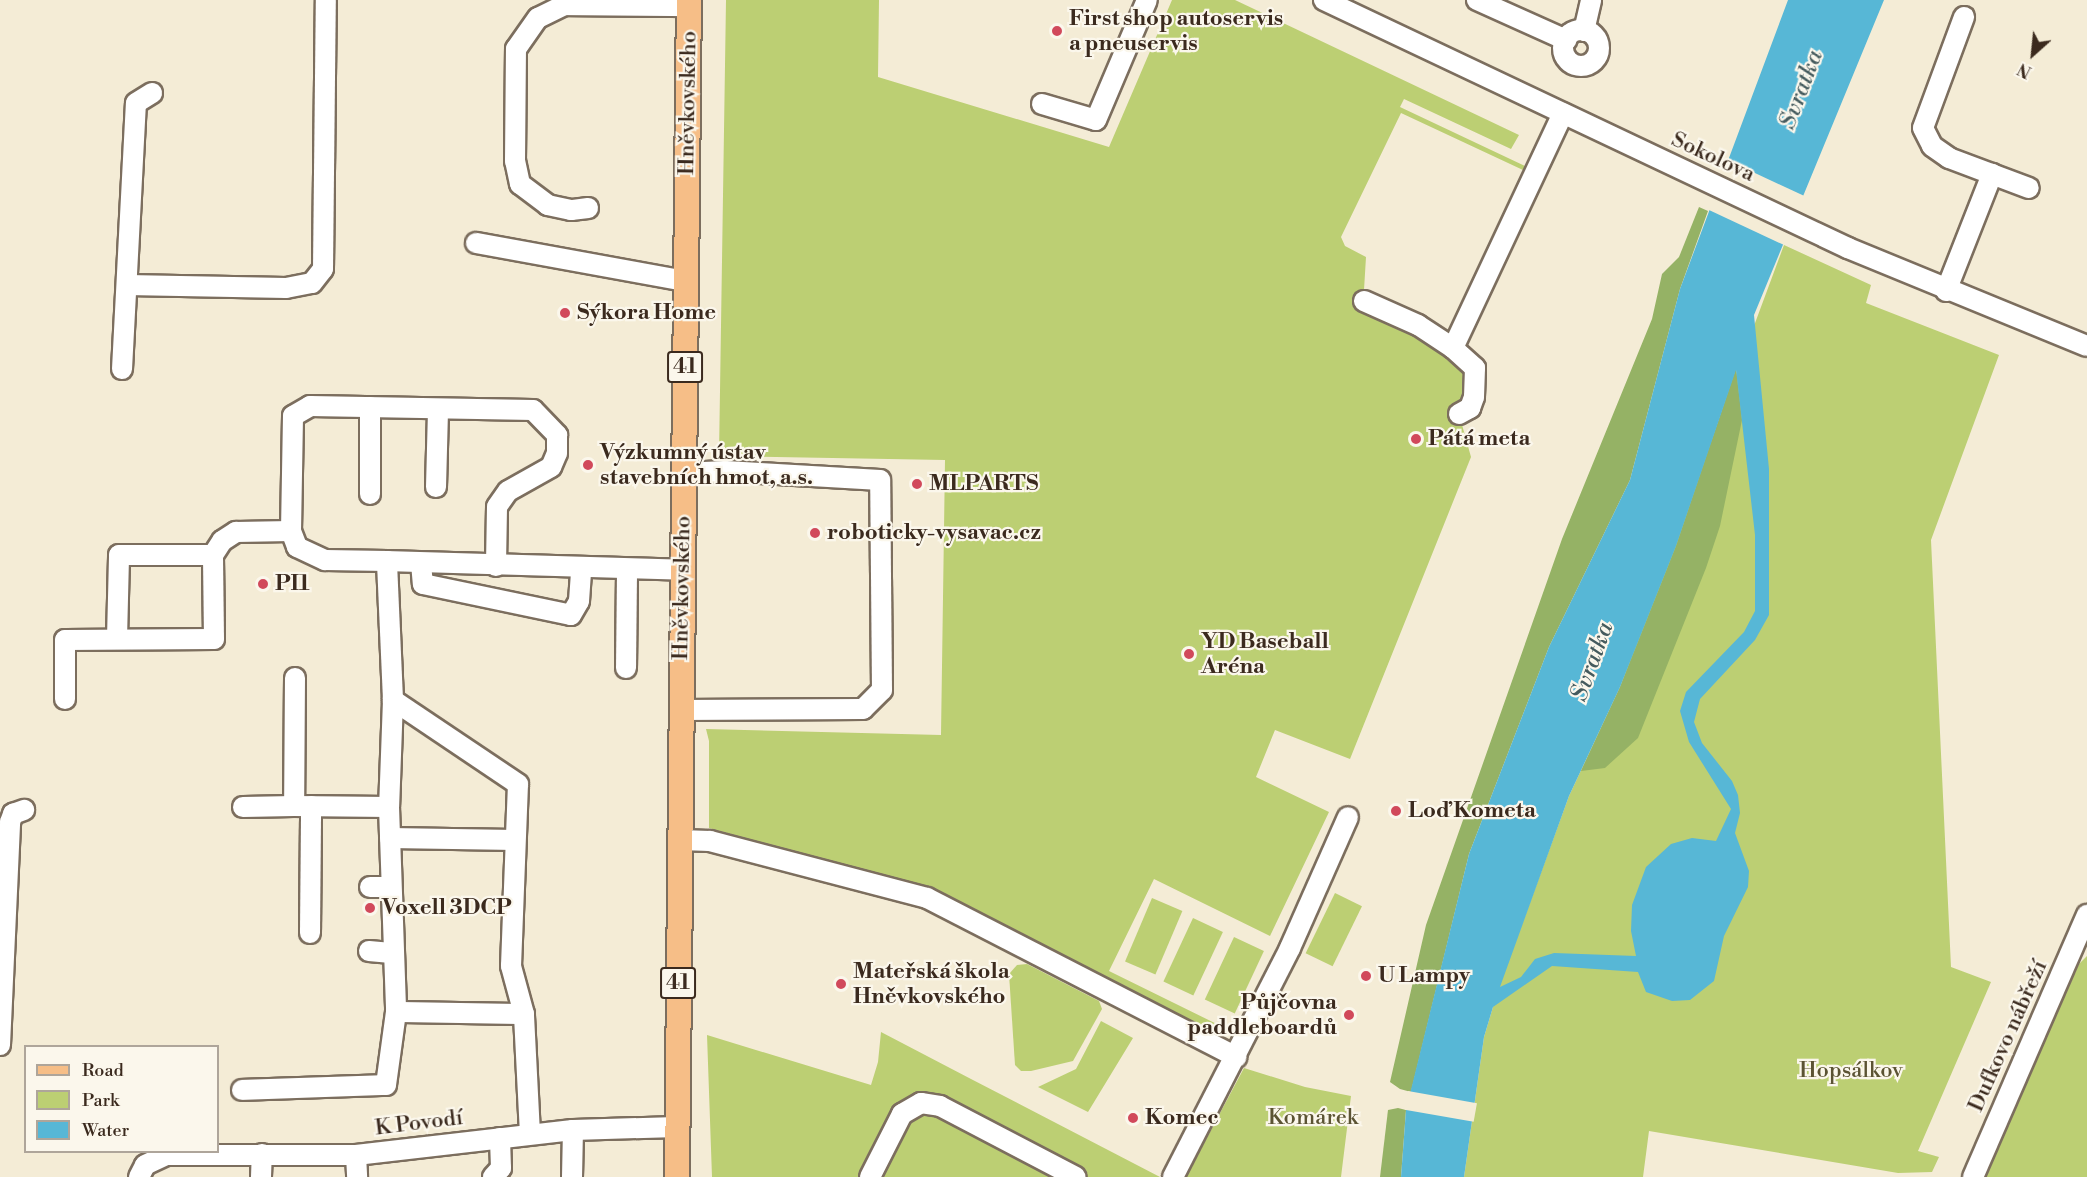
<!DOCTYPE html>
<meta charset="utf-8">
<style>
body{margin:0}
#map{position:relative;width:2087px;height:1177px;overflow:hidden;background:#f4ecd6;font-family:"Libre Bodoni",serif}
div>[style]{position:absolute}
.green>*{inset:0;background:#bccf73;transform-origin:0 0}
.forest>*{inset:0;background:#95b265}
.water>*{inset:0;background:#57b7d6}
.pier>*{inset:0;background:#f4ecd6;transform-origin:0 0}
.roads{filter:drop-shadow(2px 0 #7c6e5e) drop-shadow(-2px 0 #7c6e5e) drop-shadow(0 2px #7c6e5e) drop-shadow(0 -2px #7c6e5e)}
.minor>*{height:20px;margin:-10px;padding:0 10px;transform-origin:10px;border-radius:10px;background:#fff}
.minor>.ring{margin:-10px;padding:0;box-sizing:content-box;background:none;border:20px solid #fff;border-radius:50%}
.major>*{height:24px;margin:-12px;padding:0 12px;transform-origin:12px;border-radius:12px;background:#f6be87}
.dots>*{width:16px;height:16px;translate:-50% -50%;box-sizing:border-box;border:3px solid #fbf7ec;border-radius:50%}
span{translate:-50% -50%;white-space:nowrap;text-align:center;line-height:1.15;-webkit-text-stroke:4.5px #fbf7ec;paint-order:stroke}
.shield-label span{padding:2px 4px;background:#fbf7ec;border:2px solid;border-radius:4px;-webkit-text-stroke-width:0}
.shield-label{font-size:21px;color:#3b2a1e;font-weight:700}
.poi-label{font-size:22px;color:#3b2a1e;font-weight:700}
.left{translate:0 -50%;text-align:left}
.right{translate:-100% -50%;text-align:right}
.street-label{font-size:22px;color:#3b2a1e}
.park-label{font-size:22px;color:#5b5333}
.water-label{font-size:24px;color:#455b5e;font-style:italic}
.legend{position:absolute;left:24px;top:1045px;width:195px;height:108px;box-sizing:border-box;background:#fbf7ec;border:2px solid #aea59a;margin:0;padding:8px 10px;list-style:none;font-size:18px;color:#3b2a1e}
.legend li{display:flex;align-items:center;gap:12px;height:30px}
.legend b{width:30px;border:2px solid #aea59a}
.north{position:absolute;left:2003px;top:24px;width:60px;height:60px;-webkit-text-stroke:4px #fbf7ec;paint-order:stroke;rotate:207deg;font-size:16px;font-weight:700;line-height:24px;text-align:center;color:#3b2a1e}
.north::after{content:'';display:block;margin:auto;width:21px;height:27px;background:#3b2a1e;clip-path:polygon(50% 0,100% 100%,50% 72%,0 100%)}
</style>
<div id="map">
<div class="green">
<div style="clip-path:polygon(726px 0,879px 0,878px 77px,1109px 147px,1172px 0,1235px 0,1519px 135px,1511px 149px,1404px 99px,1400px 107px,1525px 166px,1523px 170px,1401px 113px,1341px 237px,1345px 246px,1366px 257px,1364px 290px,1356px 306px,1413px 331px,1462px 370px,1467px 385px,1459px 414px,1471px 457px,1350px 759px,1275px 730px,1256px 777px,1329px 812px,1270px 936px,1154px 879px,1109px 971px,1235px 1033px,1214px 1032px,927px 887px,709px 828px,709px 741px,706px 729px,941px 735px,945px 460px,719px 456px)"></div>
<div style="clip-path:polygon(1784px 245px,1871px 285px,1866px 303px,1999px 355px,1931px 540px,1951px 967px,1991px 982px,1918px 1151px,1939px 1157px,1932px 1172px,1898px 1173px,1649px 1131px,1643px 1177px,1464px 1177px,1484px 1037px,1499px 987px,1569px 796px,1620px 687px)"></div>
<div style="left:1335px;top:893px;width:30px;height:67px;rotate:26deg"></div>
<div style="left:1152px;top:898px;width:33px;height:69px;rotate:23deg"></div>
<div style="left:1193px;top:918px;width:33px;height:70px;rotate:25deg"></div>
<div style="left:1234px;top:937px;width:33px;height:69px;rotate:25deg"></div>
<div style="clip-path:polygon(2087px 956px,2087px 1177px,1984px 1177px,2079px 964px)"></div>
<div style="clip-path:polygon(1027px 964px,1099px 1001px,1102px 1009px,1073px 1061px,1031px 1071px,1021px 1071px,1015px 1065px,1009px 974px,1017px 965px)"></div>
<div style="clip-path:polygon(1101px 1021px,1133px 1038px,1088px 1112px,1038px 1087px,1076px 1069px)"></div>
<div style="clip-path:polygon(881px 1032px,971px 1079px,1160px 1177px,712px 1177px,707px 1035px,871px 1085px,878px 1062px)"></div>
<div style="clip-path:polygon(1244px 1068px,1305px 1087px,1351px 1096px,1341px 1177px,1186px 1177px)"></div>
</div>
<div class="forest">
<div style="clip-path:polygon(1699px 207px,1708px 211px,1680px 289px,1630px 480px,1549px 647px,1469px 854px,1411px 1092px,1400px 1089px,1390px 1082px,1426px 925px,1562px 539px,1652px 319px,1662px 274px,1679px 257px)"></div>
<div style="clip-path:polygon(1736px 368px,1742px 420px,1720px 526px,1706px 568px,1638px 738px,1605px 768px,1581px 771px,1620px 687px,1676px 546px)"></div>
<div style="clip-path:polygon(1398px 1108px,1406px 1110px,1401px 1177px,1380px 1177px,1388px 1110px)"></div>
</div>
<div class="water">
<div style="clip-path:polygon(evenodd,1788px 0,1884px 0,1754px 315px,1769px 469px,1769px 615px,1755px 640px,1700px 699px,1694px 722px,1702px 743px,1732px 781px,1738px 795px,1740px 813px,1735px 833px,1749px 871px,1748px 887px,1724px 936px,1714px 981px,1690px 1000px,1672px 1001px,1646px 992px,1638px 972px,1552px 966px,1493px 1007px,1484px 1037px,1464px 1177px,1401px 1177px,1406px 1110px,1469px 854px,1549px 647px,1630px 480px,1680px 289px,1788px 0,1736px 370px,1755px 535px,1755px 611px,1744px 632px,1686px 692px,1680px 711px,1689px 742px,1731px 809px,1716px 841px,1692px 838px,1671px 844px,1646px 867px,1632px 905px,1631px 931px,1636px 956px,1554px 953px,1535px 959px,1521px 977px,1500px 987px,1569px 796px,1620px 687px,1676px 546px,1736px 370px)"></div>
</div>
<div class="pier">
<div style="left:1725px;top:159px;width:90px;height:53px;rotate:25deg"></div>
<div style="left:1408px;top:1091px;width:70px;height:19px;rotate:10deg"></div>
</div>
<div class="roads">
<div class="minor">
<div style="left:1324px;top:0;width:580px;rotate:25.33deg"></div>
<div style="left:1848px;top:248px;width:258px;rotate:22.3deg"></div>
<div style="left:1477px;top:0;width:98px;rotate:24.2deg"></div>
<div style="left:1964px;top:17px;width:118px;rotate:110.3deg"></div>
<div style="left:1923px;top:128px;width:20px;rotate:63deg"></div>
<div style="left:1932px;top:146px;width:21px;rotate:35deg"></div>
<div style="left:1949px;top:158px;width:85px;rotate:20.6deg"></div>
<div class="ring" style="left:1563px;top:30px;width:16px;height:16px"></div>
<div style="left:1584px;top:31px;width:32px;rotate:-77deg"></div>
<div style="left:1042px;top:104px;width:56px;rotate:16.5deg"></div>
<div style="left:1096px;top:120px;width:130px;rotate:-67deg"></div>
<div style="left:588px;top:208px;width:17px;rotate:173deg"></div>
<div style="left:571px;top:210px;width:24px;rotate:-168deg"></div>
<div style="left:548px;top:205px;width:35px;rotate:-143deg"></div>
<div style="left:520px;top:184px;width:24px;rotate:-102deg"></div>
<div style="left:515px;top:161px;width:112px;rotate:-89.5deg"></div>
<div style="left:516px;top:49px;width:38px;rotate:-55deg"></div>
<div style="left:538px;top:18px;width:30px;rotate:-26deg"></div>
<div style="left:565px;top:5px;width:124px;rotate:0.5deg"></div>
<div style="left:476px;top:243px;width:213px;rotate:10.3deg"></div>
<div style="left:127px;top:285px;width:159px;rotate:1.1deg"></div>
<div style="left:286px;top:288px;width:26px;rotate:-11deg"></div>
<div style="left:312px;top:283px;width:18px;rotate:-52deg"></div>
<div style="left:323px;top:269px;width:269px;rotate:-89.4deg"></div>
<div style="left:1946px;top:291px;width:126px;rotate:-68.5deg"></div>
<div style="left:1364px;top:301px;width:59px;rotate:24deg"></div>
<div style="left:1418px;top:325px;width:42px;rotate:33.3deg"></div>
<div style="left:122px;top:369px;width:266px;rotate:-87deg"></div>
<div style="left:136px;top:103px;width:19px;rotate:-32deg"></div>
<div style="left:1459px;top:414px;width:13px;rotate:-29deg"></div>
<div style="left:1470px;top:408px;width:12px;rotate:-70deg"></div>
<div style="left:1474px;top:397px;width:29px;rotate:-88deg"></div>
<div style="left:1475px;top:368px;width:30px;rotate:-138deg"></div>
<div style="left:1453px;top:348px;width:259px;rotate:-64.9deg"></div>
<div style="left:436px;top:487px;width:78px;rotate:-88.5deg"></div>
<div style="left:370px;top:494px;width:87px;rotate:-90deg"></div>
<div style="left:291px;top:531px;width:115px;rotate:-89deg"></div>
<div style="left:293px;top:416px;width:20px;rotate:-30deg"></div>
<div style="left:310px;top:406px;width:223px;rotate:1deg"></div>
<div style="left:533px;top:410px;width:35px;rotate:46deg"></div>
<div style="left:557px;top:435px;width:18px;rotate:90deg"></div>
<div style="left:557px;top:453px;width:15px;rotate:113deg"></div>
<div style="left:551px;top:467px;width:49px;rotate:150.8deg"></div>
<div style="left:508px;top:491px;width:19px;rotate:125deg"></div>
<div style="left:497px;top:507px;width:59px;rotate:91deg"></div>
<div style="left:421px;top:563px;width:21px;rotate:85deg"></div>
<div style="left:423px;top:584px;width:151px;rotate:11.8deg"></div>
<div style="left:571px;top:615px;width:16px;rotate:-60deg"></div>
<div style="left:579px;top:601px;width:32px;rotate:-86deg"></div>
<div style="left:117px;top:639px;width:84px;rotate:-88.6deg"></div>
<div style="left:119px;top:555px;width:94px"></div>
<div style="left:213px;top:555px;width:17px;rotate:-57deg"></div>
<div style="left:222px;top:541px;width:17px;rotate:-33deg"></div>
<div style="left:236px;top:532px;width:55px;rotate:-1deg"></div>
<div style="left:291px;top:531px;width:17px;rotate:69deg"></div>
<div style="left:297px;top:547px;width:31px;rotate:25deg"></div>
<div style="left:325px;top:560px;width:62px;rotate:0.9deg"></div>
<div style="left:626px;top:668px;width:98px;rotate:-89.4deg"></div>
<div style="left:295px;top:678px;width:128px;rotate:90.4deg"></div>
<div style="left:294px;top:806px;width:95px;rotate:0.6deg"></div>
<div style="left:65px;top:699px;width:59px;rotate:-90deg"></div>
<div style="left:65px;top:640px;width:149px;rotate:-0.4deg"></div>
<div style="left:214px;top:639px;width:84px;rotate:-90.7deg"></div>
<div style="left:393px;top:700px;width:107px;rotate:92.1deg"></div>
<div style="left:389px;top:807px;width:205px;rotate:88deg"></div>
<div style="left:396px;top:1012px;width:128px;rotate:0.9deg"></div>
<div style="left:681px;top:710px;width:182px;rotate:-0.3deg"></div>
<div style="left:863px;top:709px;width:27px;rotate:-45deg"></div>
<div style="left:882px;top:690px;width:210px;rotate:-90.5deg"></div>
<div style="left:880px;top:480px;width:155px;rotate:-176.7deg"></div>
<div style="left:725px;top:471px;width:41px;rotate:177.2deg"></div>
<div style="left:243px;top:807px;width:51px;rotate:-1.1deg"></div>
<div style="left:390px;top:838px;width:125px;rotate:0.9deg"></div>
<div style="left:680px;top:840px;width:30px;rotate:2deg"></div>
<div style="left:710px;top:841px;width:224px;rotate:14.7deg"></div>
<div style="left:927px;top:898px;width:348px;rotate:27.2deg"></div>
<div style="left:370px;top:887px;width:21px"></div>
<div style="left:310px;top:933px;width:127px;rotate:-89.5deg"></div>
<div style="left:369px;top:951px;width:25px;rotate:5deg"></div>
<div style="left:0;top:1045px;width:223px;rotate:-87.4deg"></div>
<div style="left:10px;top:822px;width:9px;rotate:-69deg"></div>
<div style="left:13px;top:814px;width:12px;rotate:-20deg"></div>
<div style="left:242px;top:1090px;width:144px;rotate:-2deg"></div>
<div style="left:386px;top:1085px;width:74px;rotate:-82.2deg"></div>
<div style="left:530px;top:1134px;width:120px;rotate:-92.9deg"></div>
<div style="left:524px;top:1014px;width:50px;rotate:-105.2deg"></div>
<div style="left:511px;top:966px;width:182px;rotate:-87.8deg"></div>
<div style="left:518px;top:784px;width:151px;rotate:-146.1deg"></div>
<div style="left:393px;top:700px;width:139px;rotate:-92.5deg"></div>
<div style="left:387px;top:561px;width:295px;rotate:1.7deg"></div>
<div style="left:356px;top:1155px;width:22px;rotate:87deg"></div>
<div style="left:139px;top:1177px;width:13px;rotate:-63deg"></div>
<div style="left:145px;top:1165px;width:23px;rotate:-25deg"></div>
<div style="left:166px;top:1155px;width:190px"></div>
<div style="left:356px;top:1155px;width:218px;rotate:-6.6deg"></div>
<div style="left:573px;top:1130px;width:104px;rotate:-1.7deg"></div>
<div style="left:261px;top:1177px;width:23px;rotate:-88deg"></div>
<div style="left:493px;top:1177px;width:12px;rotate:-48deg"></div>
<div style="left:501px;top:1168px;width:30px;rotate:-92deg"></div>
<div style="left:572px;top:1177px;width:47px;rotate:-88.8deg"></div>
<div style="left:870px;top:1177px;width:71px;rotate:-63.1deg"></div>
<div style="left:902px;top:1114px;width:22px;rotate:-30deg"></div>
<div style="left:921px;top:1103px;width:19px;rotate:9deg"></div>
<div style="left:940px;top:1106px;width:153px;rotate:27.6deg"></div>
<div style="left:1173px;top:1177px;width:257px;rotate:-62.9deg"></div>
<div style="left:1290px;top:948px;width:143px;rotate:-66.1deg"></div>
<div style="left:1973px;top:1177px;width:286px;rotate:-66.5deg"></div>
</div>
<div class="major">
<div style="left:677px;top:1177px;width:1177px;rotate:-89.42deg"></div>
</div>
</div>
<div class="dots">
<div style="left:1057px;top:31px;background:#d1495b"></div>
<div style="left:565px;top:313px;background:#d1495b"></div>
<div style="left:1416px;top:439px;background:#d1495b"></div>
<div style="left:588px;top:465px;background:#d1495b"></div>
<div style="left:917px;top:484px;background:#d1495b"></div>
<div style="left:815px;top:533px;background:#d1495b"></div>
<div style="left:263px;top:584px;background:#d1495b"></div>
<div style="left:1189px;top:654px;background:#d1495b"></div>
<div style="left:1396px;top:811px;background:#d1495b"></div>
<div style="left:370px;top:908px;background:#d1495b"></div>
<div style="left:1366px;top:976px;background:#d1495b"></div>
<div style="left:841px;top:984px;background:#d1495b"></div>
<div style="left:1349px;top:1015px;background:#d1495b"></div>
<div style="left:1133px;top:1118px;background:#d1495b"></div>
</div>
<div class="shield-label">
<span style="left:685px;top:367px">41</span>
<span style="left:678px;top:983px">41</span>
</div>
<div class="poi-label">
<span class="left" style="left:1069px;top:31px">First shop autoservis<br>a pneuservis</span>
<span class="left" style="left:577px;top:313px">Sýkora Home</span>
<span class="left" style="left:1428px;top:439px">Pátá meta</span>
<span class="left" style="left:600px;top:465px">Výzkumný ústav<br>stavebních hmot, a.s.</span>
<span class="left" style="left:929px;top:484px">MLPARTS</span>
<span class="left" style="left:827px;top:533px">roboticky-vysavac.cz</span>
<span class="left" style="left:275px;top:584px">PI1</span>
<span class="left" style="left:1201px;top:654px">YD Baseball<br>Aréna</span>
<span class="left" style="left:1408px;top:811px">Loď Kometa</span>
<span class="left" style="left:382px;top:908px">Voxell 3DCP</span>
<span class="left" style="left:853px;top:984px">Mateřská škola<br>Hněvkovského</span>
<span class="left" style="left:1378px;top:976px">U Lampy</span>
<span class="right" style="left:1337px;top:1015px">Půjčovna<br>paddleboardů</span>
<span class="left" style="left:1145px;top:1118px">Komec</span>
</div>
<div class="street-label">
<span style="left:688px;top:103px;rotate:-89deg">Hněvkovského</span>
<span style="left:1713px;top:157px;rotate:25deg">Sokolova</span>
<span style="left:682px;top:588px;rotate:-89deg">Hněvkovského</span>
<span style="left:2008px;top:1036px;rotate:-66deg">Dufkovo nábřeží</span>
<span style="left:419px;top:1123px;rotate:-7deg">K Povodí</span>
</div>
<div class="park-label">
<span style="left:1851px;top:1071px">Hopsálkov</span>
<span style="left:1313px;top:1118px">Komárek</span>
</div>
<div class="water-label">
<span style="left:1802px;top:90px;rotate:-69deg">Svratka</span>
<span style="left:1593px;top:662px;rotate:-70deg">Svratka</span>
</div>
<ul class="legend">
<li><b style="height:8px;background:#f6be87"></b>Road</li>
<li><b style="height:16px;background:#bccf73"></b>Park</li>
<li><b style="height:16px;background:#57b7d6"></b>Water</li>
</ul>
<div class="north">N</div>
</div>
